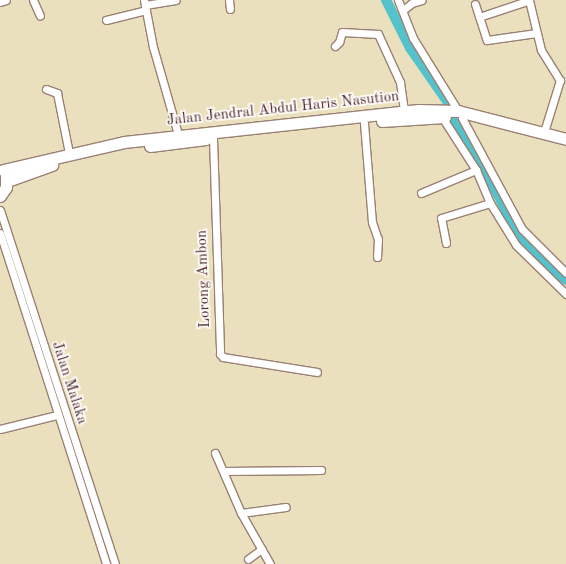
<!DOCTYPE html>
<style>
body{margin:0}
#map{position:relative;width:566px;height:564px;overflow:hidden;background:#ebe0be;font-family:"Old Standard TT",serif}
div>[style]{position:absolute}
.river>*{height:10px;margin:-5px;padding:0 5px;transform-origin:5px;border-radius:5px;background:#54c2ca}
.roads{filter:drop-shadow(1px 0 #9a8074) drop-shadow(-1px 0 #9a8074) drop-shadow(0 1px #9a8074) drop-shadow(0 -1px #9a8074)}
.minor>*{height:7px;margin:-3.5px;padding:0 3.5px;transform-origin:3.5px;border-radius:3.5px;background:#fff}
.highway>*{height:11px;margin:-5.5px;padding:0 5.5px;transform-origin:5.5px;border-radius:5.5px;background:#fff}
span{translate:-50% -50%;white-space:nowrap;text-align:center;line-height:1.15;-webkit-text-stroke:3.5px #fdfcf7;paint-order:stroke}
.street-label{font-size:15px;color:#4a1f2b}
</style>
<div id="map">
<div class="river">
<div style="left:386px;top:0;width:54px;rotate:63.4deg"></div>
<div style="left:410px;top:48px;width:65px;rotate:55.1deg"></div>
<div style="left:447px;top:101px;width:34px;rotate:69deg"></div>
<div style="left:459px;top:133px;width:42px;rotate:53.7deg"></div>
<div style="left:484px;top:167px;width:80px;rotate:63.4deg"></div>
<div style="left:520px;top:239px;width:16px;rotate:50deg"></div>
<div style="left:530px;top:251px;width:46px;rotate:38.9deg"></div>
</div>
<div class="roads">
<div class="minor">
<div style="left:33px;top:0;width:17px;rotate:66deg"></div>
<div style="left:144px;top:0;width:48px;rotate:79.2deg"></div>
<div style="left:153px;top:47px;width:91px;rotate:74deg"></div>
<div style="left:229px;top:0;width:9px;rotate:84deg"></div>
<div style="left:398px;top:0;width:41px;rotate:68.5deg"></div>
<div style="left:413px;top:38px;width:86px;rotate:58.3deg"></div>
<div style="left:529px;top:0;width:51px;rotate:76.5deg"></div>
<div style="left:541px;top:50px;width:36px;rotate:58deg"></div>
<div style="left:560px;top:80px;width:54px;rotate:107.1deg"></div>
<div style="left:0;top:2px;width:6px;rotate:-18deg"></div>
<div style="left:475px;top:4px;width:38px;rotate:72deg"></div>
<div style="left:487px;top:40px;width:50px;rotate:-8deg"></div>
<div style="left:145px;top:5px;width:31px;rotate:-9deg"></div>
<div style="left:403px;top:10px;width:11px;rotate:-38deg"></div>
<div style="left:412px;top:3px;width:10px;rotate:-17deg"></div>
<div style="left:479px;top:17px;width:51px;rotate:-18.4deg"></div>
<div style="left:106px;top:20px;width:41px;rotate:-14deg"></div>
<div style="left:335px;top:46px;width:6px;rotate:-45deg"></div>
<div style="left:339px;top:42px;width:10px;rotate:-73deg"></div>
<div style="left:342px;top:32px;width:36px;rotate:3deg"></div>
<div style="left:378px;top:34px;width:53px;rotate:65.4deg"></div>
<div style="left:400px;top:82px;width:29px;rotate:82deg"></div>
<div style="left:46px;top:89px;width:12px;rotate:20deg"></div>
<div style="left:57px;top:93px;width:61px;rotate:78.7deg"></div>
<div style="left:462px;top:118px;width:126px;rotate:61.6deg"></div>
<div style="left:522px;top:229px;width:62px;rotate:45deg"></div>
<div style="left:364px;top:123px;width:99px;rotate:85.4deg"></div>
<div style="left:372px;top:222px;width:18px;rotate:71deg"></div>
<div style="left:378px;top:239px;width:18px;rotate:93deg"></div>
<div style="left:213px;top:138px;width:216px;rotate:88.1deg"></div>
<div style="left:220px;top:354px;width:4px;rotate:45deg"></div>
<div style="left:223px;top:357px;width:95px;rotate:9.1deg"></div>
<div style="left:476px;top:170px;width:36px;rotate:67deg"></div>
<div style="left:490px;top:203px;width:49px;rotate:58.2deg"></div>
<div style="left:516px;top:245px;width:70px;rotate:44.4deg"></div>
<div style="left:421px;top:193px;width:60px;rotate:-22.7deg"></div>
<div style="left:476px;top:170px;width:63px;rotate:-122.7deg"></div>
<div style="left:0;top:210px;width:372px;rotate:72deg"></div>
<div style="left:0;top:233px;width:348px;rotate:72.2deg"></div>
<div style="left:446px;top:243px;width:25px;rotate:-101deg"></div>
<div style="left:441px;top:218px;width:51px;rotate:-17deg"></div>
<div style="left:0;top:429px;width:59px;rotate:-13.8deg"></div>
<div style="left:215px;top:453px;width:65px;rotate:66.6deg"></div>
<div style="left:241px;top:513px;width:59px;rotate:60.4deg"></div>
<div style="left:224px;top:471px;width:97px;rotate:-0.6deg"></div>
<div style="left:241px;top:513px;width:45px;rotate:-7.6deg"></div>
<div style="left:248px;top:559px;width:17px;rotate:-36deg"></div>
</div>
<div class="highway">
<div style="left:382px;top:121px;width:63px;rotate:-3.6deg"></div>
<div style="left:150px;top:146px;width:56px;rotate:-7.1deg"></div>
<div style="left:3px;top:170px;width:124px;rotate:-13deg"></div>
<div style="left:124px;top:142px;width:296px;rotate:-6.2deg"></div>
<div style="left:418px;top:110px;width:40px;rotate:1.4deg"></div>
<div style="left:458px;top:111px;width:112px;rotate:14.5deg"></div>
<div style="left:7px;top:181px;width:48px;rotate:-19.6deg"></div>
<div style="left:0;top:196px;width:11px;rotate:-56deg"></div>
<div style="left:6px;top:187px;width:12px;rotate:-90deg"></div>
</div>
</div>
<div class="street-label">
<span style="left:283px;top:109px;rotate:-6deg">Jalan Jendral Abdul Haris Nasution</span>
<span style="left:204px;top:279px;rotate:-92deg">Lorong Ambon</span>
<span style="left:69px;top:383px;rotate:72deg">Jalan Malaka</span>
</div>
</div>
